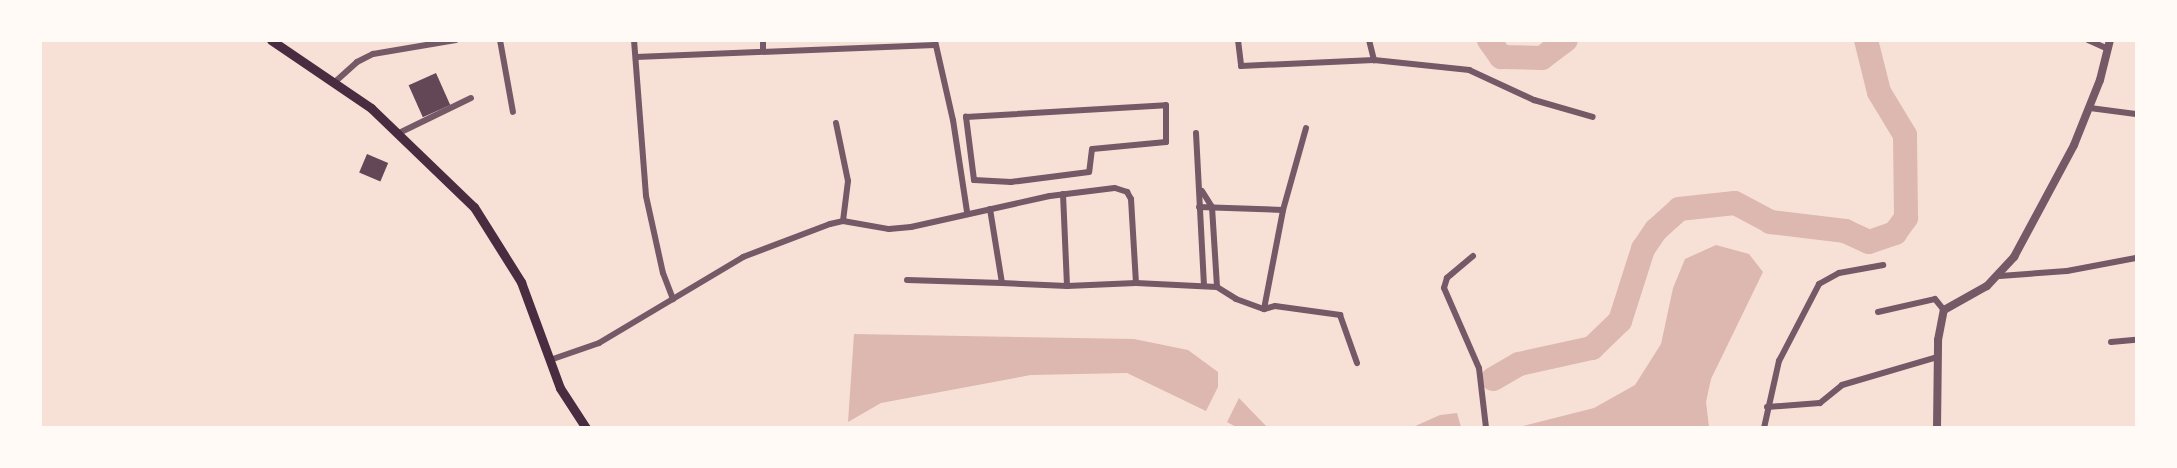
<!DOCTYPE html>
<style>
body{margin:0}
#map{position:relative;width:2177px;height:468px;overflow:hidden;background:#f7e1d7;font-family:Raleway,sans-serif}
div>[style]{position:absolute}
.water>*{inset:0;background:#dcb8b0}
.river>*{height:24px;margin:-12px;padding:0 12px;transform-origin:12px;border-radius:12px;background:#dcb8b0}
.building>*{inset:0;background:#644757;transform-origin:0 0}
.minor>*{height:6px;margin:-3px;padding:0 3px;transform-origin:3px;border-radius:3px;background:#755966}
.tertiary>*{height:8px;margin:-4px;padding:0 4px;transform-origin:4px;border-radius:4px;background:#755966}
.secondary>*{height:9px;margin:-4.5px;padding:0 4.5px;transform-origin:4.5px;border-radius:4.5px;background:#4a2c40}
span{translate:-50% -50%;white-space:nowrap;text-align:center;line-height:1.15;-webkit-text-stroke:4.5px #fffaf5;paint-order:stroke}
.frame{position:absolute;inset:0;border:42px solid #fffaf5;pointer-events:none}
</style>
<div id="map">
<div class="water">
<div style="clip-path:polygon(1716px 245px,1749px 254px,1763px 272px,1711px 379px,1706px 402px,1709px 427px,1519px 427px,1594px 408px,1635px 385px,1661px 344px,1673px 288px,1685px 259px)"></div>
<div style="clip-path:polygon(854px 334px,1134px 339px,1188px 350px,1218px 372px,1218px 387px,1206px 411px,1127px 373px,1031px 375px,881px 403px,848px 422px)"></div>
<div style="clip-path:polygon(1239px 398px,1267px 427px,1268px 427px,1236px 427px,1227px 422px)"></div>
<div style="clip-path:polygon(1457px 413px,1461px 427px,1413px 427px,1440px 415px)"></div>
</div>
<div class="river">
<div style="left:1489px;top:40px;width:21px;rotate:55deg"></div>
<div style="left:1501px;top:57px;width:41px;rotate:1.4deg"></div>
<div style="left:1542px;top:58px;width:30px;rotate:-37deg"></div>
<div style="left:1493px;top:379px;width:30px;rotate:-30deg"></div>
<div style="left:1519px;top:364px;width:75px;rotate:-12.4deg"></div>
<div style="left:1592px;top:348px;width:39px;rotate:-44deg"></div>
<div style="left:1620px;top:321px;width:76px;rotate:-72.3deg"></div>
<div style="left:1643px;top:249px;width:23px;rotate:-56deg"></div>
<div style="left:1656px;top:230px;width:31px;rotate:-42deg"></div>
<div style="left:1679px;top:209px;width:56px;rotate:-6.1deg"></div>
<div style="left:1735px;top:203px;width:40px;rotate:28deg"></div>
<div style="left:1770px;top:222px;width:76px;rotate:6.8deg"></div>
<div style="left:1845px;top:231px;width:26px;rotate:25deg"></div>
<div style="left:1869px;top:242px;width:28px;rotate:-19deg"></div>
<div style="left:1895px;top:233px;width:19px;rotate:-54deg"></div>
<div style="left:1906px;top:218px;width:83px;rotate:-90.7deg"></div>
<div style="left:1905px;top:135px;width:50px;rotate:-121.2deg"></div>
<div style="left:1879px;top:92px;width:54px;rotate:-104deg"></div>
</div>
<div class="building">
<div style="left:436px;top:73px;width:35px;height:30px;rotate:66deg"></div>
<div style="left:367px;top:154px;width:23px;height:20px;rotate:23deg"></div>
</div>
<div class="minor">
<div style="left:500px;top:40px;width:73px;rotate:79.8deg"></div>
<div style="left:634px;top:40px;width:156px;rotate:85.6deg"></div>
<div style="left:646px;top:196px;width:79px;rotate:77.6deg"></div>
<div style="left:663px;top:273px;width:28px;rotate:69deg"></div>
<div style="left:763px;top:40px;width:11px;rotate:90deg"></div>
<div style="left:1238px;top:40px;width:26px;rotate:83deg"></div>
<div style="left:1241px;top:66px;width:133px;rotate:-2.6deg"></div>
<div style="left:1374px;top:60px;width:96px;rotate:6deg"></div>
<div style="left:1469px;top:70px;width:72px;rotate:24.8deg"></div>
<div style="left:1534px;top:100px;width:61px;rotate:16.1deg"></div>
<div style="left:1369px;top:40px;width:21px;rotate:76deg"></div>
<div style="left:2088px;top:40px;width:22px;rotate:24deg"></div>
<div style="left:935px;top:41px;width:81px;rotate:77.2deg"></div>
<div style="left:953px;top:120px;width:93px;rotate:81.3deg"></div>
<div style="left:636px;top:57px;width:299px;rotate:-2.3deg"></div>
<div style="left:336px;top:81px;width:28px;rotate:-42deg"></div>
<div style="left:357px;top:62px;width:18px;rotate:-27deg"></div>
<div style="left:373px;top:54px;width:84px;rotate:-9.6deg"></div>
<div style="left:1166px;top:105px;width:37px;rotate:90deg"></div>
<div style="left:1166px;top:142px;width:74px;rotate:174.6deg"></div>
<div style="left:1092px;top:149px;width:23px;rotate:97deg"></div>
<div style="left:1089px;top:172px;width:79px;rotate:172.7deg"></div>
<div style="left:1011px;top:182px;width:37px;rotate:-177deg"></div>
<div style="left:974px;top:180px;width:64px;rotate:-97.2deg"></div>
<div style="left:966px;top:117px;width:200px;rotate:-3.4deg"></div>
<div style="left:2090px;top:108px;width:46px;rotate:7.4deg"></div>
<div style="left:836px;top:123px;width:59px;rotate:78.3deg"></div>
<div style="left:848px;top:181px;width:40px;rotate:97.1deg"></div>
<div style="left:399px;top:133px;width:80px;rotate:-25.9deg"></div>
<div style="left:1196px;top:133px;width:153px;rotate:87deg"></div>
<div style="left:1202px;top:191px;width:19px;rotate:58deg"></div>
<div style="left:1212px;top:207px;width:80px;rotate:86.4deg"></div>
<div style="left:1063px;top:194px;width:92px;rotate:87.5deg"></div>
<div style="left:1067px;top:286px;width:69px;rotate:-2.5deg"></div>
<div style="left:1199px;top:207px;width:84px;rotate:2deg"></div>
<div style="left:990px;top:209px;width:75px;rotate:80.8deg"></div>
<div style="left:1002px;top:283px;width:65px;rotate:2.6deg"></div>
<div style="left:1473px;top:256px;width:34px;rotate:140deg"></div>
<div style="left:1447px;top:278px;width:10px;rotate:107deg"></div>
<div style="left:1444px;top:288px;width:87px;rotate:66.4deg"></div>
<div style="left:1479px;top:368px;width:60px;rotate:83.3deg"></div>
<div style="left:2000px;top:276px;width:67px;rotate:-4.3deg"></div>
<div style="left:2067px;top:271px;width:70px;rotate:-10.7deg"></div>
<div style="left:907px;top:280px;width:95px;rotate:1.8deg"></div>
<div style="left:1264px;top:309px;width:101px;rotate:-79.1deg"></div>
<div style="left:1283px;top:210px;width:85px;rotate:-74.3deg"></div>
<div style="left:1878px;top:312px;width:58px;rotate:-12.8deg"></div>
<div style="left:1935px;top:299px;width:14px;rotate:51deg"></div>
<div style="left:2111px;top:342px;width:25px;rotate:-5deg"></div>
<div style="left:550px;top:360px;width:52px;rotate:-19.1deg"></div>
<div style="left:599px;top:343px;width:168px;rotate:-30.8deg"></div>
<div style="left:743px;top:257px;width:93px;rotate:-20.8deg"></div>
<div style="left:830px;top:224px;width:13px;rotate:-13deg"></div>
<div style="left:843px;top:221px;width:47px;rotate:9.9deg"></div>
<div style="left:889px;top:229px;width:22px;rotate:-5deg"></div>
<div style="left:911px;top:227px;width:142px;rotate:-12.6deg"></div>
<div style="left:1050px;top:196px;width:65px;rotate:-7deg"></div>
<div style="left:1115px;top:188px;width:13px;rotate:18deg"></div>
<div style="left:1127px;top:192px;width:8px;rotate:60deg"></div>
<div style="left:1131px;top:199px;width:84px;rotate:86.6deg"></div>
<div style="left:1136px;top:283px;width:81px;rotate:2.8deg"></div>
<div style="left:1217px;top:287px;width:22px;rotate:32deg"></div>
<div style="left:1236px;top:299px;width:30px;rotate:20deg"></div>
<div style="left:1264px;top:309px;width:11px;rotate:-15deg"></div>
<div style="left:1275px;top:306px;width:66px;rotate:7.9deg"></div>
<div style="left:1340px;top:315px;width:51px;rotate:70.5deg"></div>
<div style="left:1767px;top:407px;width:53px;rotate:-4.3deg"></div>
<div style="left:1820px;top:403px;width:28px;rotate:-39deg"></div>
<div style="left:1842px;top:385px;width:99px;rotate:-16.4deg"></div>
<div style="left:1764px;top:428px;width:69px;rotate:-77.4deg"></div>
<div style="left:1779px;top:361px;width:87px;rotate:-62.5deg"></div>
<div style="left:1819px;top:284px;width:23px;rotate:-29deg"></div>
<div style="left:1839px;top:273px;width:45px;rotate:-10.3deg"></div>
</div>
<div class="tertiary">
<div style="left:1937px;top:428px;width:88px;rotate:-89.3deg"></div>
<div style="left:1938px;top:340px;width:31px;rotate:-79deg"></div>
<div style="left:1944px;top:310px;width:49px;rotate:-29.2deg"></div>
<div style="left:1987px;top:286px;width:40px;rotate:-47deg"></div>
<div style="left:2014px;top:257px;width:127px;rotate:-61.8deg"></div>
<div style="left:2074px;top:145px;width:70px;rotate:-68.2deg"></div>
<div style="left:2100px;top:80px;width:41px;rotate:-76deg"></div>
</div>
<div class="secondary">
<div style="left:271px;top:40px;width:121px;rotate:34.2deg"></div>
<div style="left:371px;top:108px;width:143px;rotate:43.9deg"></div>
<div style="left:474px;top:207px;width:89px;rotate:57.9deg"></div>
<div style="left:521px;top:282px;width:113px;rotate:69.8deg"></div>
<div style="left:560px;top:388px;width:48px;rotate:57deg"></div>
</div>
<div class="frame"></div>
</div>
